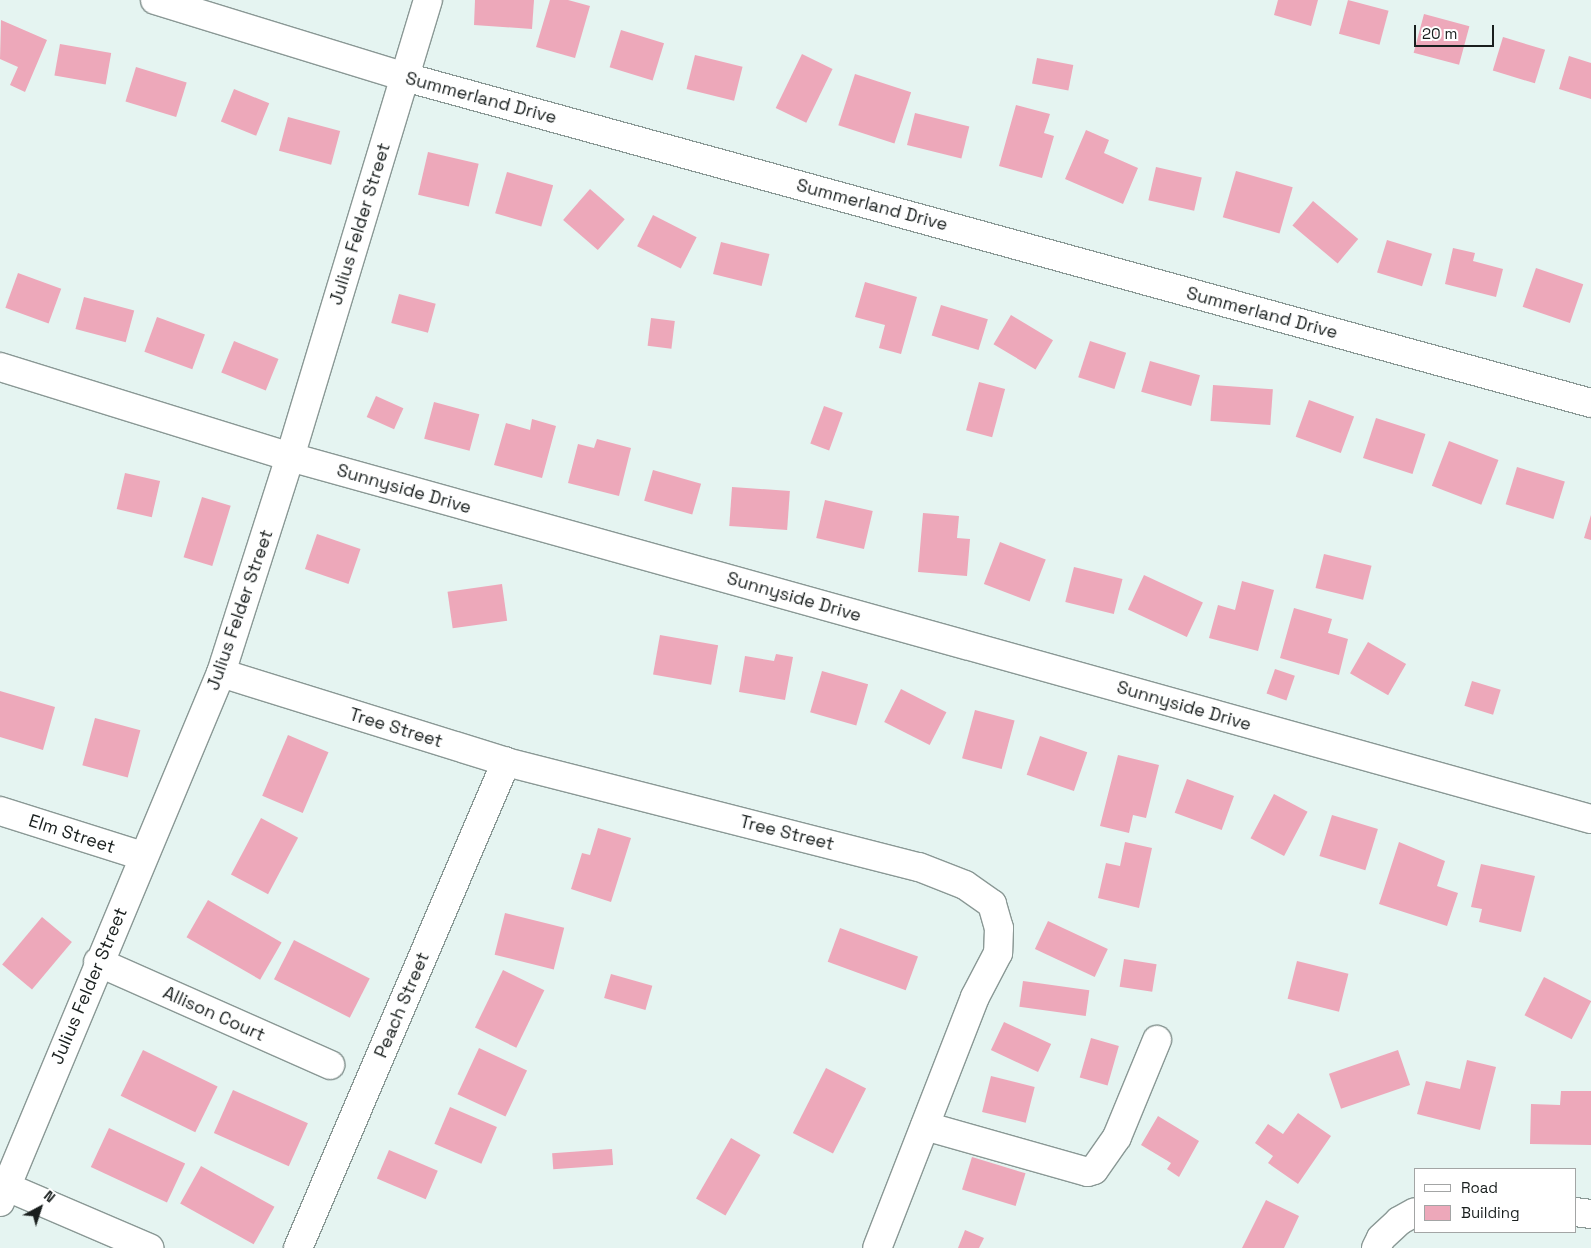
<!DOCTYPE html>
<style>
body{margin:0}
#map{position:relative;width:1591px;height:1248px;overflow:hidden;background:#e5f4f1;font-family:"Space Grotesk",sans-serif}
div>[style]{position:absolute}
.building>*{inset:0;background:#eda8ba;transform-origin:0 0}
.roads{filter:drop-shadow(1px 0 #8a9895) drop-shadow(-1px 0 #8a9895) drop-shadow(0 1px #8a9895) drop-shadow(0 -1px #8a9895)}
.minor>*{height:28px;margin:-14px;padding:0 14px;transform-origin:14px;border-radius:14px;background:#fff}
span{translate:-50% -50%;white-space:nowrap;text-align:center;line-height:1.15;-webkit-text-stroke:4px #fff;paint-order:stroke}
.street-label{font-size:18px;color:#191f1e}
.legend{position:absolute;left:1414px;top:1168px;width:162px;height:65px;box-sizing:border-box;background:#fff;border:1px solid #a3a5a5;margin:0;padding:6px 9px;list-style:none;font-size:15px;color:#191f1e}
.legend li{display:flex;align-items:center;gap:10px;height:25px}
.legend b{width:25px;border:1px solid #a3a5a5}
.north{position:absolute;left:15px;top:1183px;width:50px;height:50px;-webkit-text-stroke:4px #fff;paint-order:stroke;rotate:40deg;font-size:14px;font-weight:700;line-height:20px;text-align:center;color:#191f1e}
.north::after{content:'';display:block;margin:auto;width:18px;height:22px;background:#191f1e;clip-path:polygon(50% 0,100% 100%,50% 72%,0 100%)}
.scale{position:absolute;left:1414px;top:25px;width:80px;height:22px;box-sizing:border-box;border:2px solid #191f1e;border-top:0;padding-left:6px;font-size:15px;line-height:18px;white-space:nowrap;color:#191f1e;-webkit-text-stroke:4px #fff;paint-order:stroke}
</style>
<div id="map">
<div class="building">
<div style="clip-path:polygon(475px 0,534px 0,532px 29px,474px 25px)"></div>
<div style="clip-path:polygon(550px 0,568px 0,590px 6px,575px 58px,536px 47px)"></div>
<div style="clip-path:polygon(1278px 0,1318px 0,1311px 26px,1274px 15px)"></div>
<div style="left:1348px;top:0;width:42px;height:35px;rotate:15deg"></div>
<div style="left:1424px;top:14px;width:47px;height:40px;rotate:15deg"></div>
<div style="clip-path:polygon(1px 20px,47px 40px,25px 92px,10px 85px,18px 67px,0 59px)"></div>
<div style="left:621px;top:30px;width:45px;height:39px;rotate:17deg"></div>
<div style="left:1503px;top:37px;width:44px;height:35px;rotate:17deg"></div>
<div style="left:60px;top:44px;width:52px;height:32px;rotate:10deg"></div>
<div style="left:802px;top:54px;width:34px;height:60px;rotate:26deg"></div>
<div style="left:695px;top:55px;width:49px;height:35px;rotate:14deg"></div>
<div style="clip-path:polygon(1569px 56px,1591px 63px,1591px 99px,1559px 89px)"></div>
<div style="left:1037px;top:58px;width:37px;height:26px;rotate:11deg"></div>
<div style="left:136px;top:67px;width:53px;height:36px;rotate:17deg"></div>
<div style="left:855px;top:74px;width:59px;height:54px;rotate:18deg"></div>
<div style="left:234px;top:89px;width:38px;height:35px;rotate:22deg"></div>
<div style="clip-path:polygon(1016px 105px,1050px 114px,1044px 133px,1054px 136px,1042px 178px,999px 166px)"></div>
<div style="left:915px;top:113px;width:56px;height:33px;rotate:14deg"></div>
<div style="left:288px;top:117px;width:54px;height:35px;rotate:15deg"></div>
<div style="clip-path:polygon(1086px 130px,1109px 140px,1104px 153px,1138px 168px,1123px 204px,1065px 179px)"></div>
<div style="left:428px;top:152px;width:52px;height:44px;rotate:13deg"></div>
<div style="left:1156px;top:167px;width:47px;height:34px;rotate:13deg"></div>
<div style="left:1236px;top:171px;width:59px;height:48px;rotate:16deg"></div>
<div style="left:507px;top:172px;width:48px;height:43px;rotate:16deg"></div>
<div style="left:590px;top:189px;width:46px;height:41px;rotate:41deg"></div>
<div style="left:1313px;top:201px;width:59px;height:32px;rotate:40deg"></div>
<div style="left:653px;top:215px;width:49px;height:35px;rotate:27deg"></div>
<div style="left:1387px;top:240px;width:47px;height:34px;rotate:17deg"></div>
<div style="left:721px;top:242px;width:50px;height:33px;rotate:14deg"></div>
<div style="clip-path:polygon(1453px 248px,1475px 253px,1473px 261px,1503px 269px,1496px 297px,1445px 284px)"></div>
<div style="left:1536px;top:268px;width:50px;height:41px;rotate:19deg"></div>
<div style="left:18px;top:273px;width:46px;height:37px;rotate:20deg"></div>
<div style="clip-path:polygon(865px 282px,917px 297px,901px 354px,879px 348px,885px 325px,855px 317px)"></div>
<div style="left:399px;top:294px;width:38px;height:30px;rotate:15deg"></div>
<div style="left:84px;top:297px;width:52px;height:33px;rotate:15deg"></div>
<div style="left:941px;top:305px;width:49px;height:32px;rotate:17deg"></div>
<div style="left:1011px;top:315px;width:49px;height:34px;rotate:31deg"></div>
<div style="left:157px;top:317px;width:51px;height:37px;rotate:20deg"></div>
<div style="left:651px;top:318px;width:24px;height:28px;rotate:7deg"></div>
<div style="left:234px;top:341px;width:48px;height:34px;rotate:22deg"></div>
<div style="left:1090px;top:341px;width:38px;height:38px;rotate:18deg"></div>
<div style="left:1150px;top:361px;width:52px;height:32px;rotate:16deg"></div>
<div style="left:979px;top:382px;width:27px;height:50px;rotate:15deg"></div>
<div style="left:1213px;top:385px;width:60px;height:36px;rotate:4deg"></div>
<div style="left:376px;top:396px;width:30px;height:23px;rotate:24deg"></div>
<div style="left:1309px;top:400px;width:48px;height:39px;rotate:20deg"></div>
<div style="left:434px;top:402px;width:47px;height:38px;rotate:15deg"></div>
<div style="left:824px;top:406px;width:20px;height:40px;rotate:20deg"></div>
<div style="left:1376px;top:418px;width:52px;height:42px;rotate:18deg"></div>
<div style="clip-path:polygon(532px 419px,556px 426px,542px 478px,494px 465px,506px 423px,530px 430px)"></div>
<div style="clip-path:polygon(597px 439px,631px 448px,619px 496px,568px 483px,578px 444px,594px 448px)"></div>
<div style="left:1449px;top:441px;width:53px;height:48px;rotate:21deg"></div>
<div style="left:1517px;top:467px;width:50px;height:39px;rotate:17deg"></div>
<div style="left:653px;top:470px;width:50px;height:32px;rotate:16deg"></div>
<div style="left:125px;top:473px;width:36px;height:37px;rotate:13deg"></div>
<div style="left:732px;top:487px;width:58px;height:39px;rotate:4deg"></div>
<div style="left:202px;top:497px;width:30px;height:63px;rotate:17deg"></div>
<div style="left:825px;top:500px;width:49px;height:39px;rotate:13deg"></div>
<div style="clip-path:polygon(923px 513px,959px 516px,957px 538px,970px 539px,967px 576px,918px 572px)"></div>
<div style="clip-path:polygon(1591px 515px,1591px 540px,1584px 538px)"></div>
<div style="left:317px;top:534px;width:46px;height:37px;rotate:19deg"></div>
<div style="left:1000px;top:542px;width:49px;height:45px;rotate:21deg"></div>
<div style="left:1324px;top:554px;width:49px;height:35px;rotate:14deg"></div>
<div style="left:1074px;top:567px;width:50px;height:36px;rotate:14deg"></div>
<div style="left:1144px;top:575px;width:65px;height:38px;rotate:25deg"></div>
<div style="clip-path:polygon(1242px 581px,1274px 590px,1258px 651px,1209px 638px,1218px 605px,1235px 610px)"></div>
<div style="left:502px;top:584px;width:37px;height:55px;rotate:82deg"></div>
<div style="clip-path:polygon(1294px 608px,1332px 619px,1328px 633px,1348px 639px,1339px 675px,1280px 658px)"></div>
<div style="left:660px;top:635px;width:59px;height:40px;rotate:10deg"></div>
<div style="left:1368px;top:642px;width:44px;height:36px;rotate:30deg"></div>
<div style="clip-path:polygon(776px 654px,793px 657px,785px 700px,739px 692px,745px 656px,774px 661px)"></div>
<div style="left:1275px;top:669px;width:21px;height:26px;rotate:19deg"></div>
<div style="left:822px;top:671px;width:48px;height:43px;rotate:16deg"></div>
<div style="left:1472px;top:681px;width:30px;height:26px;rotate:17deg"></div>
<div style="left:901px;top:689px;width:51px;height:37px;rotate:27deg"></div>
<div style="clip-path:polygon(0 691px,55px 707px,43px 750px,0 737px)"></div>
<div style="left:975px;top:710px;width:41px;height:50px;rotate:15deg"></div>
<div style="left:95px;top:718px;width:47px;height:49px;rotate:15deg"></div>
<div style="left:288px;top:735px;width:44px;height:66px;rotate:23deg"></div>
<div style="left:1040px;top:736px;width:50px;height:41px;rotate:19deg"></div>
<div style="clip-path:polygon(1118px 755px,1159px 765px,1146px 818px,1133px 815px,1129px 833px,1100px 826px)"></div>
<div style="left:1187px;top:779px;width:50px;height:36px;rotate:20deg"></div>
<div style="left:1274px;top:794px;width:38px;height:50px;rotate:28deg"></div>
<div style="left:1332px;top:815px;width:48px;height:43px;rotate:17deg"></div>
<div style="left:261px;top:818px;width:42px;height:64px;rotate:28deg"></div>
<div style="clip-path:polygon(598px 828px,631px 838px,611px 902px,571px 889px,582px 853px,590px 855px)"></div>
<div style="clip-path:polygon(1125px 842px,1152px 848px,1139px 908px,1098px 898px,1106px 863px,1120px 866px)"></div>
<div style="clip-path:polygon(1399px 842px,1445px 861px,1437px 886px,1458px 893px,1447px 926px,1379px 904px)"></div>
<div style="clip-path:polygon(1481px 864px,1535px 876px,1521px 932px,1479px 922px,1482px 909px,1471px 907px)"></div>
<div style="left:208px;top:900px;width:85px;height:43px;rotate:30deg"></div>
<div style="left:505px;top:913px;width:61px;height:43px;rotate:14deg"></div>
<div style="left:42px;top:917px;width:39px;height:62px;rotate:40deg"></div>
<div style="left:1048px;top:921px;width:66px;height:31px;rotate:25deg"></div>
<div style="left:840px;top:928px;width:83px;height:36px;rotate:20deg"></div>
<div style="left:294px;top:940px;width:85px;height:44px;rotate:27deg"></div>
<div style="left:1124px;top:959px;width:33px;height:28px;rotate:9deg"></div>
<div style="left:1297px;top:961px;width:53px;height:39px;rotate:14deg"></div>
<div style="left:503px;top:970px;width:46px;height:64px;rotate:26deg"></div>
<div style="left:611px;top:974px;width:43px;height:25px;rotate:16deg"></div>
<div style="left:1544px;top:977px;width:53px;height:43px;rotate:27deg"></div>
<div style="left:1023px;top:981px;width:67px;height:26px;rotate:8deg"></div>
<div style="left:1004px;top:1022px;width:52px;height:31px;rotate:25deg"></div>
<div style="left:1091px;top:1038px;width:29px;height:41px;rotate:16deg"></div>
<div style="left:479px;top:1048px;width:53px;height:51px;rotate:25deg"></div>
<div style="left:143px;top:1050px;width:83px;height:51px;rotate:26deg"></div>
<div style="left:1398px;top:1050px;width:37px;height:73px;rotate:71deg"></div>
<div style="clip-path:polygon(1467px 1060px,1496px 1067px,1480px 1130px,1417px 1114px,1426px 1081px,1460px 1089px)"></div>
<div style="left:826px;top:1068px;width:45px;height:73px;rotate:27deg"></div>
<div style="left:991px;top:1076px;width:45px;height:37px;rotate:14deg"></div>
<div style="left:233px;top:1090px;width:82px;height:47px;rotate:24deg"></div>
<div style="clip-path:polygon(1561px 1091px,1591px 1091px,1591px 1145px,1530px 1144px,1531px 1104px,1560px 1105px)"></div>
<div style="left:450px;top:1107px;width:51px;height:40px;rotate:23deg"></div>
<div style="clip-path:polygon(1298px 1113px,1331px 1136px,1298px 1184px,1268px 1163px,1273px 1156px,1255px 1143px,1268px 1124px,1283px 1134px)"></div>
<div style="clip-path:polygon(1158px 1116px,1199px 1141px,1179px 1177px,1167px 1169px,1171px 1163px,1141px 1145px)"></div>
<div style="left:109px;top:1128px;width:84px;height:43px;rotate:25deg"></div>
<div style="left:731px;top:1138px;width:34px;height:70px;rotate:30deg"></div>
<div style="left:612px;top:1149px;width:16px;height:60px;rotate:86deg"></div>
<div style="left:389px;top:1150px;width:53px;height:31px;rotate:23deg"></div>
<div style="left:972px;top:1157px;width:56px;height:34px;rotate:17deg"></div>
<div style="left:201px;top:1166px;width:84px;height:43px;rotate:29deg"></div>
<div style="clip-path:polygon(1266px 1200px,1299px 1216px,1284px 1248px,1242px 1248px)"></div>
<div style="clip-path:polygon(965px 1230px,984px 1238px,979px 1248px,958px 1248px)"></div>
</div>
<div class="roads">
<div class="minor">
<div style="left:155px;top:0;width:262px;rotate:17.1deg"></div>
<div style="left:405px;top:77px;width:1230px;rotate:15.37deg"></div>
<div style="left:0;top:367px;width:304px;rotate:17.2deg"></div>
<div style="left:290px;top:457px;width:1350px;rotate:15.55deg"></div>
<div style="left:221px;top:673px;width:299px;rotate:17.3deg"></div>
<div style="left:506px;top:762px;width:426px;rotate:14.3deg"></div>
<div style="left:919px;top:867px;width:49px;rotate:21.4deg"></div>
<div style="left:965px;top:885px;width:33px;rotate:35deg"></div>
<div style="left:992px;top:904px;width:25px;rotate:74deg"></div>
<div style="left:999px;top:928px;width:25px;rotate:92deg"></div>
<div style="left:998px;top:953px;width:50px;rotate:117.6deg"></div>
<div style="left:975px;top:997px;width:269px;rotate:111.3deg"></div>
<div style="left:0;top:811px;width:150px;rotate:17.5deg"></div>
<div style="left:98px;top:962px;width:254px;rotate:23.9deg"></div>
<div style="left:925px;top:1126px;width:169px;rotate:15.8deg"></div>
<div style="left:1088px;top:1172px;width:6px;rotate:-18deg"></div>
<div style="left:1094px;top:1170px;width:40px;rotate:-55.1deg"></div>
<div style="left:1117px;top:1137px;width:105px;rotate:-67.6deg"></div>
<div style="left:7px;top:1187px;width:155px;rotate:23.2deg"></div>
<div style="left:0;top:1202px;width:573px;rotate:-67.33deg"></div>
<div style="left:221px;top:673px;width:227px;rotate:-72.3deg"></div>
<div style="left:290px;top:457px;width:477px;rotate:-73.2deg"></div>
<div style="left:1575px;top:1212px;width:16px;rotate:7deg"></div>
<div style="left:298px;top:1248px;width:529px;rotate:-66.83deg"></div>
<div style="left:1376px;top:1248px;width:11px;rotate:-63deg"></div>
<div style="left:1381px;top:1238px;width:25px;rotate:-43deg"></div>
<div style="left:1399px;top:1221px;width:18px;rotate:-29deg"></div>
</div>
</div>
<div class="street-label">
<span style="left:481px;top:98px;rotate:15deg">Summerland Drive</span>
<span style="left:872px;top:205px;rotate:15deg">Summerland Drive</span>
<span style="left:360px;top:224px;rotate:-73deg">Julius Felder Street</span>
<span style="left:1262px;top:313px;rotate:15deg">Summerland Drive</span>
<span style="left:404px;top:489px;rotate:16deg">Sunnyside Drive</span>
<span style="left:794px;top:597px;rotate:16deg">Sunnyside Drive</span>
<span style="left:240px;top:610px;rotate:-71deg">Julius Felder Street</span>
<span style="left:1184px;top:706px;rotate:16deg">Sunnyside Drive</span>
<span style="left:396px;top:728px;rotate:17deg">Tree Street</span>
<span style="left:787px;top:833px;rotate:14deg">Tree Street</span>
<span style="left:72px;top:834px;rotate:18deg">Elm Street</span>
<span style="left:89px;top:986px;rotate:-67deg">Julius Felder Street</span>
<span style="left:402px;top:1005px;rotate:-67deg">Peach Street</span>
<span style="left:214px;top:1014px;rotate:24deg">Allison Court</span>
</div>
<ul class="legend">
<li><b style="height:6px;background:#fff"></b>Road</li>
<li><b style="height:14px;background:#eda8ba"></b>Building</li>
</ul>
<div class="north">N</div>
<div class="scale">20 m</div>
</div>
